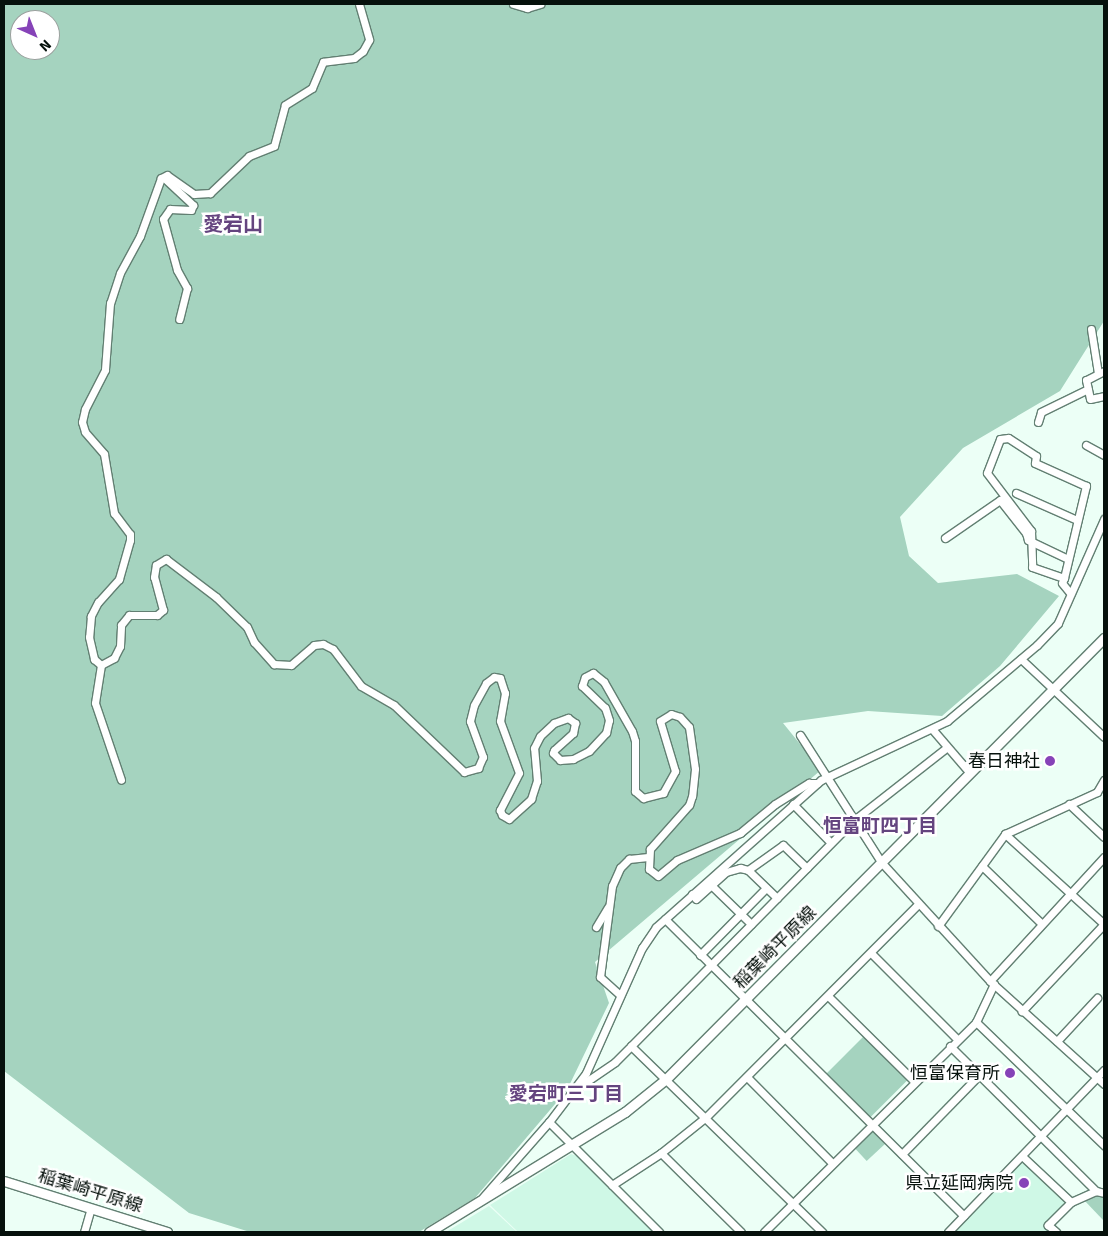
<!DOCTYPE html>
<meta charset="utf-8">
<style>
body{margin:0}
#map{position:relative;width:1108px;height:1236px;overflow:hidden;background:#ecfff6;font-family:Signika,"Noto Sans JP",sans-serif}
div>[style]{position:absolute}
.built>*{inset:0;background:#cff8e6}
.green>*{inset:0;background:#a5d3bf;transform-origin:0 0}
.roads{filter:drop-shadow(1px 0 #627f72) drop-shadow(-1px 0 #627f72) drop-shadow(0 1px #627f72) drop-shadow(0 -1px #627f72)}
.minor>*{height:7px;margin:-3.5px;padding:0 3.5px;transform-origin:3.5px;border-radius:3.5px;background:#fff}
.major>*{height:9px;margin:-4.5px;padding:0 4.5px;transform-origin:4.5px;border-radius:4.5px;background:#fff}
.dots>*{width:14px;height:14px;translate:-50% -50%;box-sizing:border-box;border:2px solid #fff;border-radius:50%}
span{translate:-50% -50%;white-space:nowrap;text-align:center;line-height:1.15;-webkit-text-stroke:5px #fff;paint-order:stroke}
.poi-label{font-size:18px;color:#06110c}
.right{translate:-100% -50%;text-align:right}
.street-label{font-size:18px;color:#06110c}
.neighbourhood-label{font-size:19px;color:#64447f;font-weight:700}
.quarter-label{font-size:20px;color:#64447f;font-weight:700}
.frame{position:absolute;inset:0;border:5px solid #06110c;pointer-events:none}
.north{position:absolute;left:10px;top:10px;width:50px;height:50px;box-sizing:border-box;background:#fff;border:1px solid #9ba09e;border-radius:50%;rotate:136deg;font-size:14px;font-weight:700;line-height:20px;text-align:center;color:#06110c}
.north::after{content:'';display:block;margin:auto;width:18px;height:22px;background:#8643b8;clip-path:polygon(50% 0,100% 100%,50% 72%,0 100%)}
</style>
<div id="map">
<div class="built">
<div style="clip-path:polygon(571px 1154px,577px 1156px,654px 1232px,518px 1232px,490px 1205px)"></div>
<div style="clip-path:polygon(1021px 1163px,1027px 1163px,1067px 1202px,1045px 1225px,1052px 1232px,954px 1232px)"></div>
<div style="clip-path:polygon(489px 1206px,517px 1232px,446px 1232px)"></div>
</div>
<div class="green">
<div style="clip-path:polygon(evenodd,4px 4px,1104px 4px,1104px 321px,1060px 391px,963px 448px,900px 517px,909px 556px,938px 583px,1017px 574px,1059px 596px,1000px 666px,942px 716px,868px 711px,783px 723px,821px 770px,595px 962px,609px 1003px,567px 1090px,475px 1198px,419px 1232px,250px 1232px,189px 1213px,4px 1071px,4px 4px,20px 20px,50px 20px,50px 50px,20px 50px,20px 20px)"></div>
<div style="left:864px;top:1036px;width:62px;height:54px;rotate:45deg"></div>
<div style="left:872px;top:1130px;width:19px;height:25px;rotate:47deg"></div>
<div style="clip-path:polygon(1089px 1197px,1104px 1197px,1104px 1221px,1083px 1199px)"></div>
</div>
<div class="roads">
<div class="minor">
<div style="left:359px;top:4px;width:37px;rotate:74deg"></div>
<div style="left:369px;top:40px;width:13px;rotate:119deg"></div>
<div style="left:363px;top:51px;width:11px;rotate:142deg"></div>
<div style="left:354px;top:58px;width:31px;rotate:173deg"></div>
<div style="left:323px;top:62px;width:28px;rotate:113deg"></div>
<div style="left:312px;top:88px;width:32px;rotate:148deg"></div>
<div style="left:285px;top:105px;width:42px;rotate:105deg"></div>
<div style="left:274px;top:146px;width:27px;rotate:158deg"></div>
<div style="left:249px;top:156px;width:54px;rotate:136.5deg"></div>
<div style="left:210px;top:193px;width:16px;rotate:176deg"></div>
<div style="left:194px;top:194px;width:33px;rotate:-145deg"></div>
<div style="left:167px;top:175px;width:7px;rotate:153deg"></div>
<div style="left:161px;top:178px;width:62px;rotate:109.9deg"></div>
<div style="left:140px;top:236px;width:42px;rotate:118.4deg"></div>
<div style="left:120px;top:273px;width:32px;rotate:108deg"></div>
<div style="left:110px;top:303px;width:67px;rotate:94.3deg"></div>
<div style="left:105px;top:370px;width:44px;rotate:117.1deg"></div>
<div style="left:85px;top:409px;width:13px;rotate:103deg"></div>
<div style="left:82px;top:422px;width:10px;rotate:73deg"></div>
<div style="left:85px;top:432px;width:29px;rotate:49deg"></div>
<div style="left:104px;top:454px;width:60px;rotate:80.4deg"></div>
<div style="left:114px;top:513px;width:26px;rotate:53deg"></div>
<div style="left:130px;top:534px;width:6px;rotate:90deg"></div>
<div style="left:130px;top:540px;width:41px;rotate:105.8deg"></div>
<div style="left:119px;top:579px;width:31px;rotate:132deg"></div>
<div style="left:98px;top:602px;width:16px;rotate:117deg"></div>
<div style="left:91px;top:616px;width:21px;rotate:95deg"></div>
<div style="left:89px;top:637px;width:23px;rotate:77deg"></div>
<div style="left:94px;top:659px;width:9px;rotate:41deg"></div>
<div style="left:101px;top:665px;width:15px;rotate:-28deg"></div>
<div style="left:114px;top:658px;width:13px;rotate:-63deg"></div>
<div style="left:120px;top:646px;width:21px;rotate:-87deg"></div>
<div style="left:121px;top:625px;width:13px;rotate:-51deg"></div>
<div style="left:129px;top:615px;width:28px"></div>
<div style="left:157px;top:615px;width:8px;rotate:-40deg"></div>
<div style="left:163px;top:610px;width:34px;rotate:-105deg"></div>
<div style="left:154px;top:577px;width:12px;rotate:-81deg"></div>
<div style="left:156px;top:565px;width:12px;rotate:-31deg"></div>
<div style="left:166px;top:559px;width:63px;rotate:37.2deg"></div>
<div style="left:216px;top:597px;width:43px;rotate:44.1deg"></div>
<div style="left:247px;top:627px;width:17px;rotate:65deg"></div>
<div style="left:254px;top:642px;width:30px;rotate:48deg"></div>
<div style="left:274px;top:664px;width:17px;rotate:3deg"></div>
<div style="left:291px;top:665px;width:30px;rotate:-41deg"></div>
<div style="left:314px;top:645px;width:9px;rotate:-6deg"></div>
<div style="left:323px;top:644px;width:11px;rotate:27deg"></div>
<div style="left:333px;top:649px;width:46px;rotate:52.9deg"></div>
<div style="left:361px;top:686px;width:38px;rotate:30deg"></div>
<div style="left:394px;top:705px;width:97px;rotate:43.7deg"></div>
<div style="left:464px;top:772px;width:15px;rotate:-16deg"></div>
<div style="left:478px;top:768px;width:12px;rotate:-66deg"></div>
<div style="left:483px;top:757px;width:38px;rotate:-110deg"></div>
<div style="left:470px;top:721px;width:16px;rotate:-76deg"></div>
<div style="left:474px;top:705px;width:25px;rotate:-61deg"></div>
<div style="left:486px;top:683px;width:10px;rotate:-37deg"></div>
<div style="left:494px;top:677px;width:6px;rotate:9deg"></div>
<div style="left:500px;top:678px;width:16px;rotate:72deg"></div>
<div style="left:505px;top:693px;width:28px;rotate:100deg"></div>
<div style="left:500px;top:721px;width:55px;rotate:69.9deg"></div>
<div style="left:519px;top:773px;width:42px;rotate:117.2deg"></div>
<div style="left:500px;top:810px;width:5px;rotate:68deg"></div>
<div style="left:502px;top:815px;width:8px;rotate:30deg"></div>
<div style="left:509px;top:819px;width:30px;rotate:-42deg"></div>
<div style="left:531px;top:799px;width:19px;rotate:-72deg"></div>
<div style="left:537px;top:781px;width:33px;rotate:-95deg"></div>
<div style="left:534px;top:748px;width:13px;rotate:-63deg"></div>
<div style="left:540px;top:736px;width:19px;rotate:-43deg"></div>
<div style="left:554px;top:723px;width:15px;rotate:-20deg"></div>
<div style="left:568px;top:718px;width:9px;rotate:36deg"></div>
<div style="left:575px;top:723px;width:10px;rotate:101deg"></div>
<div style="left:573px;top:733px;width:25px;rotate:138deg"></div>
<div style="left:554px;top:750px;width:3px;rotate:108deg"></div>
<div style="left:553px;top:753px;width:10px;rotate:45deg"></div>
<div style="left:560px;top:760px;width:13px;rotate:-4deg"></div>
<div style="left:573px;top:759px;width:18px;rotate:-27deg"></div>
<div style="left:589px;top:751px;width:25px;rotate:-47deg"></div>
<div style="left:606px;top:733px;width:13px;rotate:-77deg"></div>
<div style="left:609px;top:720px;width:13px;rotate:-108deg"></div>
<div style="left:605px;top:708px;width:32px;rotate:-136deg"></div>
<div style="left:582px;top:686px;width:9px;rotate:-72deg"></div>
<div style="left:585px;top:677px;width:9px;rotate:-27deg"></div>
<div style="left:593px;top:673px;width:14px;rotate:39deg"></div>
<div style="left:604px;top:682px;width:56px;rotate:60.3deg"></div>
<div style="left:632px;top:731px;width:10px;rotate:73deg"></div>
<div style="left:635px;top:741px;width:50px;rotate:90deg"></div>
<div style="left:635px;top:791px;width:11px;rotate:41deg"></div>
<div style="left:643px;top:798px;width:21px;rotate:-14deg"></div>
<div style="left:663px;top:793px;width:25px;rotate:-61deg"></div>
<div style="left:675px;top:771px;width:52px;rotate:-106.7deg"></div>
<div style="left:660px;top:721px;width:13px;rotate:-32deg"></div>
<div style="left:671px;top:714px;width:9px;rotate:18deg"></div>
<div style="left:680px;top:717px;width:13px;rotate:48deg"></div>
<div style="left:689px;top:727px;width:42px;rotate:81.9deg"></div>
<div style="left:695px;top:769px;width:27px;rotate:96deg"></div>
<div style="left:692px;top:796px;width:9px;rotate:108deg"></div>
<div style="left:689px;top:805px;width:59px;rotate:131.6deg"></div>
<div style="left:650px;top:849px;width:20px;rotate:93deg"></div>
<div style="left:649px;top:869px;width:11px;rotate:38deg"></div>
<div style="left:658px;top:876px;width:25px;rotate:-40deg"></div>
<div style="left:677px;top:860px;width:69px;rotate:-23.2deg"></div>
<div style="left:740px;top:833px;width:45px;rotate:-39.6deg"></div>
<div style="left:775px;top:804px;width:40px;rotate:-32deg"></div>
<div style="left:809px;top:783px;width:8px"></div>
<div style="left:513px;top:4px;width:15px;rotate:16deg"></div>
<div style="left:527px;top:8px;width:14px;rotate:-17deg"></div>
<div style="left:164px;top:178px;width:40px;rotate:43deg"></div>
<div style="left:193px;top:205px;width:5px;rotate:112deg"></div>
<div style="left:191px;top:210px;width:21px;rotate:-177deg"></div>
<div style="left:170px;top:209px;width:12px;rotate:125deg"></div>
<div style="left:163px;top:219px;width:53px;rotate:74.6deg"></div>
<div style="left:177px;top:270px;width:21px;rotate:61deg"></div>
<div style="left:187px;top:288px;width:32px;rotate:104deg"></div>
<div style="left:1091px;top:329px;width:45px;rotate:81deg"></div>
<div style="left:1104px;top:371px;width:20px;rotate:153deg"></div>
<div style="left:1086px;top:380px;width:19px;rotate:78deg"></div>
<div style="left:1090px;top:399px;width:14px;rotate:-12deg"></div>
<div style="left:1038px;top:422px;width:10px;rotate:-73deg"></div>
<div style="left:1041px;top:412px;width:52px;rotate:-26.1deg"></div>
<div style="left:1086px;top:445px;width:21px;rotate:29deg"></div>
<div style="left:1016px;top:493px;width:67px;rotate:23.9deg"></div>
<div style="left:945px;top:538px;width:67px;rotate:-34.6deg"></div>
<div style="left:1000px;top:500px;width:42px;rotate:51.8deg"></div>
<div style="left:1026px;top:533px;width:7px;rotate:74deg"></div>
<div style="left:1028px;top:540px;width:44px;rotate:25.4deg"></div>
<div style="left:1064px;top:578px;width:95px;rotate:-76.6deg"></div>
<div style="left:1086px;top:486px;width:56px;rotate:-155.7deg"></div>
<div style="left:1035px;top:463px;width:7px;rotate:-82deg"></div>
<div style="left:1036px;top:456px;width:33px;rotate:-147deg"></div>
<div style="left:1008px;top:438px;width:8px;rotate:173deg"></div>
<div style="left:1000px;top:439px;width:36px;rotate:111deg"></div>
<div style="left:987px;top:473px;width:73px;rotate:52.8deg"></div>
<div style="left:1031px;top:531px;width:36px;rotate:88deg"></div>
<div style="left:1032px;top:567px;width:34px;rotate:19deg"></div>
<div style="left:1064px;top:578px;width:5px;rotate:112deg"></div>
<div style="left:1062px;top:583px;width:13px;rotate:51deg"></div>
<div style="left:1021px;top:659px;width:114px;rotate:43.2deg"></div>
<div style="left:101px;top:665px;width:38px;rotate:99deg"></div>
<div style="left:95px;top:703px;width:81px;rotate:71.3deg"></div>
<div style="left:933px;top:730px;width:57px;rotate:49.3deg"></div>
<div style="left:800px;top:735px;width:152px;rotate:57.4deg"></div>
<div style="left:882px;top:863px;width:160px;rotate:47.5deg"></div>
<div style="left:990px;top:981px;width:154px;rotate:42.1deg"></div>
<div style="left:793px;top:804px;width:54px;rotate:45.7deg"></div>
<div style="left:1069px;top:804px;width:48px;rotate:43.3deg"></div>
<div style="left:1005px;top:834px;width:134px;rotate:42.3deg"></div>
<div style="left:1104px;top:924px;width:120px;rotate:133.3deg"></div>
<div style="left:982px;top:866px;width:83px;rotate:44deg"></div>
<div style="left:711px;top:885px;width:56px;rotate:44.3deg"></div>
<div style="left:692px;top:894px;width:6px;rotate:51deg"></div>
<div style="left:696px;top:899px;width:40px;rotate:-42deg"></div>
<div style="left:726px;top:872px;width:15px;rotate:-16deg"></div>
<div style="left:740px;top:868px;width:8px;rotate:14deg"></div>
<div style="left:777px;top:898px;width:40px;rotate:-136deg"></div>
<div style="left:748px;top:870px;width:43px;rotate:-35.5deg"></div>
<div style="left:783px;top:845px;width:33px;rotate:44deg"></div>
<div style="left:665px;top:919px;width:421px;rotate:44.8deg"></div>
<div style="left:938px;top:926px;width:114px;rotate:-53.9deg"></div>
<div style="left:1005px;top:834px;width:101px;rotate:-24.5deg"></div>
<div style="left:1097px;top:792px;width:14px;rotate:-60deg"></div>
<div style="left:596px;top:927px;width:23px;rotate:-59deg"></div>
<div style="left:871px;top:953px;width:122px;rotate:45deg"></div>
<div style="left:700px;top:955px;width:94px;rotate:-45.4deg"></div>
<div style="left:990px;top:981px;width:168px;rotate:-47.4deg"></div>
<div style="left:620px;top:995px;width:27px;rotate:-138deg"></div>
<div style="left:600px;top:977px;width:92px;rotate:-82.5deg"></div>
<div style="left:612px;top:886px;width:20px;rotate:-66deg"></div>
<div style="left:620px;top:868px;width:13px;rotate:-45deg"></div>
<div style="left:629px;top:859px;width:19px;rotate:-6deg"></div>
<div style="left:828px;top:996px;width:121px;rotate:44.7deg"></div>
<div style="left:976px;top:1022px;width:178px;rotate:43.9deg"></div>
<div style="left:1057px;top:1041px;width:59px;rotate:-47.1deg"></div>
<div style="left:631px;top:1046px;width:267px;rotate:44.2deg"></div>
<div style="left:950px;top:1046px;width:206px;rotate:44.8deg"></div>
<div style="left:747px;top:1077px;width:121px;rotate:45.3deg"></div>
<div style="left:580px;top:1086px;width:42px;rotate:-34.4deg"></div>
<div style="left:615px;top:1062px;width:23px;rotate:-45deg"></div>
<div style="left:631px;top:1046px;width:317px;rotate:-45.4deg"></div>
<div style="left:854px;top:820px;width:117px;rotate:-38deg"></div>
<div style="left:549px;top:1122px;width:156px;rotate:45deg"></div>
<div style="left:661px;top:1153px;width:112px;rotate:44.6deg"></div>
<div style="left:902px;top:1154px;width:110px;rotate:-45.7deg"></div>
<div style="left:1022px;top:1156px;width:67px;rotate:43.2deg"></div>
<div style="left:1071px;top:1202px;width:33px;rotate:135deg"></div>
<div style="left:1048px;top:1225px;width:11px;rotate:41deg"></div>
<div style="left:612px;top:1185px;width:59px;rotate:-33.1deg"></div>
<div style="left:661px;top:1153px;width:58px;rotate:-38.7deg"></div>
<div style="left:706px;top:1117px;width:301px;rotate:-45.1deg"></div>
<div style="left:483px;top:1197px;width:100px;rotate:-48.7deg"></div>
<div style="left:549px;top:1122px;width:61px;rotate:-52.9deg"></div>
<div style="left:586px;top:1073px;width:137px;rotate:-65.9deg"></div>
<div style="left:642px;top:948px;width:25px;rotate:-56deg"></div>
<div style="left:656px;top:927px;width:221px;rotate:-41.7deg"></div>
<div style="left:821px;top:780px;width:139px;rotate:-25.1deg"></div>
<div style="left:947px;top:721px;width:118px;rotate:-40.2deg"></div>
<div style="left:1037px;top:645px;width:30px;rotate:-46deg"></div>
<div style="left:1058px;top:623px;width:114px;rotate:-66.1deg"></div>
<div style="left:1071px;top:1202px;width:27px;rotate:-24deg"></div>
<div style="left:1096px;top:1191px;width:8px;rotate:14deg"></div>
<div style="left:84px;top:1232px;width:25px;rotate:-74deg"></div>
<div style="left:764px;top:1232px;width:298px;rotate:-44.7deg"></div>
<div style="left:976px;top:1022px;width:42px;rotate:-64.7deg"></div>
<div style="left:948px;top:1232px;width:225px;rotate:-46.1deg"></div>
</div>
<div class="major">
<div style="left:4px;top:1181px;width:171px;rotate:17.4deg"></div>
<div style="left:429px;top:1232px;width:230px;rotate:-31.5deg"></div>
<div style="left:625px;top:1112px;width:53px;rotate:-38.8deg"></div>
<div style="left:666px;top:1079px;width:622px;rotate:-45.2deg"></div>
</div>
</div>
<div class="dots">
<div style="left:1050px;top:761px;background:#8643b8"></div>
<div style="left:1010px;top:1073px;background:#8643b8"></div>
<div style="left:1024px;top:1183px;background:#8643b8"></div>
</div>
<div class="poi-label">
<span class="right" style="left:1040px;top:761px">春日神社</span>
<span class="right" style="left:1000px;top:1073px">恒富保育所</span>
<span class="right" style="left:1013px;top:1183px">県立延岡病院</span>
</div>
<div class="street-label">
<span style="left:775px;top:948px;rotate:-45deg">稲葉崎平原線</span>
<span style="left:90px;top:1191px;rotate:17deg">稲葉崎平原線</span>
</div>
<div class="neighbourhood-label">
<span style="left:880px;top:827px">恒富町四丁目</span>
<span style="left:566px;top:1095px">愛宕町三丁目</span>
</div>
<div class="quarter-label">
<span style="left:233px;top:224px">愛宕山</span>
</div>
<div class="frame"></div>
<div class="north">N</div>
</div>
